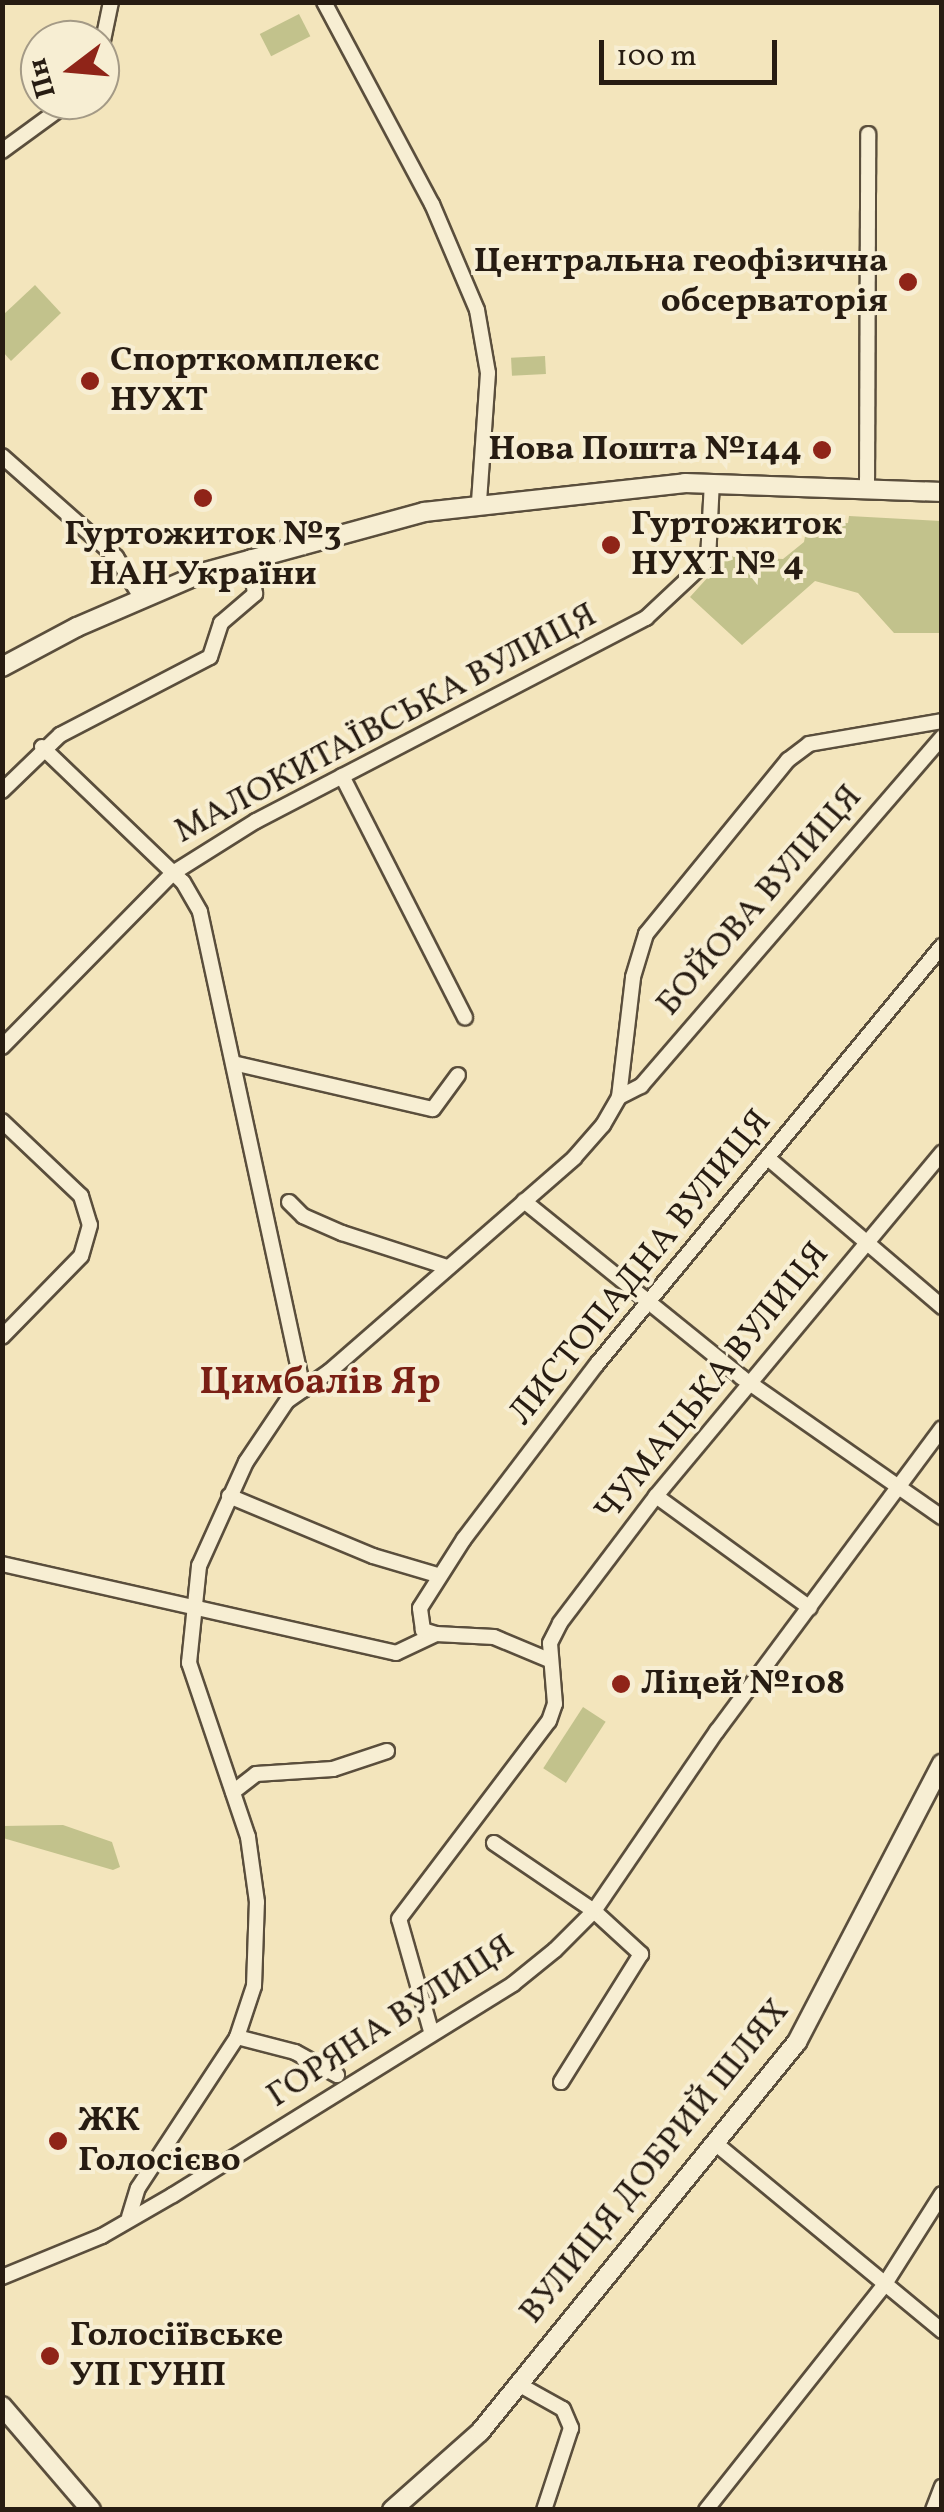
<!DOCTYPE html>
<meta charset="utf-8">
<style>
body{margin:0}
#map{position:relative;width:944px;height:2512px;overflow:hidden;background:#f3e5bc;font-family:Vollkorn,serif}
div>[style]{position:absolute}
.green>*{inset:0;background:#c2c28c;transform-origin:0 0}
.roads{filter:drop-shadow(2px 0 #5a4e3c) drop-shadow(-2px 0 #5a4e3c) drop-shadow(0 2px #5a4e3c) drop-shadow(0 -2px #5a4e3c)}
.street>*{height:14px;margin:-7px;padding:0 7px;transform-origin:7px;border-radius:7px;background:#f7eed3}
.secondary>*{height:18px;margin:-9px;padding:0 9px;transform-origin:9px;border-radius:9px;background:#f7eed3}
.dots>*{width:28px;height:28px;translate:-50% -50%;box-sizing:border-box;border:5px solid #f7eed3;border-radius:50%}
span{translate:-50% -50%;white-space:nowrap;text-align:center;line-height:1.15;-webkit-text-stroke:8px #f7eed3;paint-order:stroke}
.poi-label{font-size:35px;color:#271c12;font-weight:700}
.right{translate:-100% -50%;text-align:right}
.left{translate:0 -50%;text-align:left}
.street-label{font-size:35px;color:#271c12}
.neighbourhood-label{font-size:38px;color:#7a1f14;font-weight:700}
.frame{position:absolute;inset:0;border:5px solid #271c12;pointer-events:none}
.north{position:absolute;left:20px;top:20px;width:100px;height:100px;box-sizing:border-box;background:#f7eed3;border:2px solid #a49a86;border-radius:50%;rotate:254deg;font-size:28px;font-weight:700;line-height:40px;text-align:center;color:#271c12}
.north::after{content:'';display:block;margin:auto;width:35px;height:45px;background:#8f2418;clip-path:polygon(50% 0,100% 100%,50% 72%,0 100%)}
.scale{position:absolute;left:599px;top:40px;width:178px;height:45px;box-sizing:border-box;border:5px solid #271c12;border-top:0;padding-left:12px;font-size:30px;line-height:35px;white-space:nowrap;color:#271c12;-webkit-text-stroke:8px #f7eed3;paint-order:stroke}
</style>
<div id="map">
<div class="green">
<div style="left:299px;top:14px;width:25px;height:44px;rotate:63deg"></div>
<div style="clip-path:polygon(35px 285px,61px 313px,11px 361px,3px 352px,3px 315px)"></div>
<div style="left:545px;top:356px;width:18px;height:34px;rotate:87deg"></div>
<div style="clip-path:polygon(849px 516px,941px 521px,941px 633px,894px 633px,858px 593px,815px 581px,742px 645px,690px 597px,727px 556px,783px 559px,804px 542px,807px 525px,848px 523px)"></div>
<div style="left:583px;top:1707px;width:27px;height:73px;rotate:33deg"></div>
<div style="clip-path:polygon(63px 1825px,112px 1842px,120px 1867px,113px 1870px,3px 1838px,3px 1826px)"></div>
</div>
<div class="roads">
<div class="street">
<div style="left:324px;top:2px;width:229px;rotate:61.9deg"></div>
<div style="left:432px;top:204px;width:115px;rotate:67deg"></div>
<div style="left:477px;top:310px;width:64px;rotate:80.1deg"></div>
<div style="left:488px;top:373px;width:129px;rotate:94deg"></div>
<div style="left:100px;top:55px;width:54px;rotate:-78.3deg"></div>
<div style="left:2px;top:151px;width:87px;rotate:-36.1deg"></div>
<div style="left:2px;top:456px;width:152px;rotate:41.5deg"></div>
<div style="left:116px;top:557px;width:47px;rotate:58deg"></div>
<div style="left:867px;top:489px;width:355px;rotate:-89.8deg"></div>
<div style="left:42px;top:747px;width:195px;rotate:43.8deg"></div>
<div style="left:183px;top:882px;width:34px;rotate:60deg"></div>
<div style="left:200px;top:912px;width:489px;rotate:77.8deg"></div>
<div style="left:342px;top:776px;width:271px;rotate:63deg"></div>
<div style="left:2px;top:791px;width:81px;rotate:-44deg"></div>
<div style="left:60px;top:735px;width:169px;rotate:-27.5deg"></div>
<div style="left:210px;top:657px;width:36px;rotate:-72deg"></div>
<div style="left:221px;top:623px;width:45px;rotate:-40.5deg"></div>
<div style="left:255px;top:594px;width:37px;rotate:-98deg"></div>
<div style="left:2px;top:1047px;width:244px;rotate:-45.5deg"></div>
<div style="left:173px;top:873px;width:98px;rotate:-32.1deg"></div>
<div style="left:256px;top:821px;width:440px;rotate:-27.5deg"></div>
<div style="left:646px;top:618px;width:85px;rotate:-43.1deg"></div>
<div style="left:708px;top:560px;width:78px;rotate:-87.1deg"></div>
<div style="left:233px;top:1063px;width:205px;rotate:13deg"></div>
<div style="left:433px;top:1109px;width:42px;rotate:-53.7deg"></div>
<div style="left:619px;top:1097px;width:25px;rotate:-27deg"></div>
<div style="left:641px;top:1086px;width:461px;rotate:-49.2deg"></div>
<div style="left:2px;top:1121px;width:109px;rotate:43.5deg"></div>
<div style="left:81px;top:1196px;width:30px;rotate:73deg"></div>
<div style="left:90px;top:1225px;width:32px;rotate:106deg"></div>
<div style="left:81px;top:1256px;width:113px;rotate:134.3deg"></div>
<div style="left:769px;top:1159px;width:228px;rotate:40.5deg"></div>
<div style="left:524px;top:1201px;width:279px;rotate:39deg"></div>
<div style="left:741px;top:1377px;width:245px;rotate:34.9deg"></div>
<div style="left:289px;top:1202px;width:20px;rotate:45deg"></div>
<div style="left:303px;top:1216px;width:43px;rotate:23.6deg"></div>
<div style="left:342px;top:1233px;width:110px;rotate:17.9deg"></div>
<div style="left:229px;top:1496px;width:156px;rotate:22.6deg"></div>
<div style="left:373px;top:1556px;width:67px;rotate:16.5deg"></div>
<div style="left:656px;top:1496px;width:190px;rotate:36deg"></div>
<div style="left:2px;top:1564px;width:404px;rotate:12.7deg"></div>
<div style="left:396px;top:1653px;width:44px;rotate:-25.4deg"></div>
<div style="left:436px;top:1634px;width:58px;rotate:3deg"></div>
<div style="left:494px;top:1637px;width:60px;rotate:22.7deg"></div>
<div style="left:436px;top:1634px;width:14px;rotate:-163deg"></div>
<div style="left:423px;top:1630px;width:22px;rotate:-98deg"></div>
<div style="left:420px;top:1608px;width:82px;rotate:-57.5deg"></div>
<div style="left:464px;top:1539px;width:220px;rotate:-52.8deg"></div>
<div style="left:597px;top:1364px;width:542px;rotate:-50.47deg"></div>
<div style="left:233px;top:1792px;width:29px;rotate:-38deg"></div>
<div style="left:256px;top:1774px;width:77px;rotate:-3.7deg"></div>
<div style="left:333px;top:1769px;width:57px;rotate:-18.4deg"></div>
<div style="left:494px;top:1843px;width:121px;rotate:34.2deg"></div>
<div style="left:594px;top:1911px;width:64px;rotate:42.5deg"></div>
<div style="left:641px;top:1954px;width:151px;rotate:122deg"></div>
<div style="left:431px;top:2031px;width:116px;rotate:-105.9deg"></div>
<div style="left:399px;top:1919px;width:248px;rotate:-52.9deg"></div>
<div style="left:549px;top:1721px;width:18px;rotate:-71deg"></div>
<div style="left:555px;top:1704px;width:61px;rotate:-94.7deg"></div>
<div style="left:550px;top:1643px;width:22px;rotate:-63deg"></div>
<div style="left:560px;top:1623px;width:159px;rotate:-52.9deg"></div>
<div style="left:656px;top:1496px;width:447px;rotate:-50.2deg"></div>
<div style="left:237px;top:2037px;width:60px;rotate:14.5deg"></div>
<div style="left:295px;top:2052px;width:48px;rotate:28.7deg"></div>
<div style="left:715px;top:2143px;width:295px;rotate:39.6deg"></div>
<div style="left:129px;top:2217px;width:30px;rotate:-73deg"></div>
<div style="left:138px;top:2188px;width:181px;rotate:-56.7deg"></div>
<div style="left:237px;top:2037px;width:54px;rotate:-71.6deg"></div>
<div style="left:254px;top:1986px;width:84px;rotate:-88deg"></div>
<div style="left:257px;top:1902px;width:66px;rotate:-97.9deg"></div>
<div style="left:248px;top:1837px;width:184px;rotate:-108.7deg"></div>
<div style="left:189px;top:1663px;width:98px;rotate:-84.1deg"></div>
<div style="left:199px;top:1566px;width:114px;rotate:-65.7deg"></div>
<div style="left:246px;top:1462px;width:73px;rotate:-56.1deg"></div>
<div style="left:287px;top:1401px;width:52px;rotate:-34.9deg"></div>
<div style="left:330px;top:1371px;width:324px;rotate:-41.1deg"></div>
<div style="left:574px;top:1158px;width:44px;rotate:-48.7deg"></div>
<div style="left:603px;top:1125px;width:32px;rotate:-60deg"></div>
<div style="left:619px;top:1097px;width:121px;rotate:-83.3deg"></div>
<div style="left:633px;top:977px;width:45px;rotate:-73.2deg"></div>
<div style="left:646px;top:934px;width:225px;rotate:-50.8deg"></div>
<div style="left:788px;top:760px;width:26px;rotate:-37deg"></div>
<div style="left:809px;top:744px;width:135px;rotate:-9.8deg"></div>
<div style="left:2px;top:2277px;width:108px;rotate:-22.3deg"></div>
<div style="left:102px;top:2236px;width:82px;rotate:-30deg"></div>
<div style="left:173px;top:2195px;width:400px;rotate:-31.8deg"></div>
<div style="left:513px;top:1984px;width:54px;rotate:-39deg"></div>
<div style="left:555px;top:1950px;width:55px;rotate:-45deg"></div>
<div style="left:594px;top:1911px;width:218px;rotate:-55.7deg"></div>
<div style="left:717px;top:1731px;width:377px;rotate:-53.4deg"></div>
<div style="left:518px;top:2384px;width:51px;rotate:29.1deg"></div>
<div style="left:563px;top:2409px;width:21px;rotate:67deg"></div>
<div style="left:571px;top:2428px;width:86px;rotate:108.2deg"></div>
<div style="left:706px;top:2510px;width:285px;rotate:-51.6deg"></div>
<div style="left:883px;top:2287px;width:110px;rotate:-57.6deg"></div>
<div style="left:933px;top:2510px;width:25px;rotate:-69deg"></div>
</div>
<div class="secondary">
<div style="left:2px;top:667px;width:85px;rotate:-28.1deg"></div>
<div style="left:77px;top:627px;width:139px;rotate:-23.3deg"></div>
<div style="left:205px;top:572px;width:227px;rotate:-15.3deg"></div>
<div style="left:424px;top:512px;width:263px;rotate:-6.3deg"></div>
<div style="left:685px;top:483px;width:257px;rotate:2deg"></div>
<div style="left:2px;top:2406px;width:137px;rotate:49.4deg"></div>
<div style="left:392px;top:2510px;width:118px;rotate:-41.6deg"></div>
<div style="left:480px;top:2432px;width:503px;rotate:-50.9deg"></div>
<div style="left:797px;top:2042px;width:314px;rotate:-62.5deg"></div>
</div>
</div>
<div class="dots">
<div style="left:908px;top:282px;background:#8f2418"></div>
<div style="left:90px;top:381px;background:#8f2418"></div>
<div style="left:822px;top:450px;background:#8f2418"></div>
<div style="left:203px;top:498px;background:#8f2418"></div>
<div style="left:611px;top:545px;background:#8f2418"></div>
<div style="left:621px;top:1684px;background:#8f2418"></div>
<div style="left:58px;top:2141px;background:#8f2418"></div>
<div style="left:50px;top:2356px;background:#8f2418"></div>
</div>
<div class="poi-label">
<span class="right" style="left:888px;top:282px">Центральна геофізична<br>обсерваторія</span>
<span class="left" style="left:110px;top:381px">Спорткомплекс<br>НУХТ</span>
<span class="right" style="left:802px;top:450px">Нова Пошта №144</span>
<span class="left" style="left:631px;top:545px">Гуртожиток<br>НУХТ № 4</span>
<span style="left:203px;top:555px">Гуртожиток №3<br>НАН України</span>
<span class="left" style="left:641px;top:1684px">Ліцей №108</span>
<span class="left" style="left:78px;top:2141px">ЖК<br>Голосієво</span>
<span class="left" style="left:70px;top:2356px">Голосіївське<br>УП ГУНП</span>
</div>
<div class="street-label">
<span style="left:386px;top:724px;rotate:-28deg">МАЛОКИТАЇВСЬКА ВУЛИЦЯ</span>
<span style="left:760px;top:901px;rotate:-49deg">БОЙОВА ВУЛИЦЯ</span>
<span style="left:641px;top:1268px;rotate:-51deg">ЛИСТОПАДНА ВУЛИЦЯ</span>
<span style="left:713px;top:1383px;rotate:-51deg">ЧУМАЦЬКА ВУЛИЦЯ</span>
<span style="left:391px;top:2022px;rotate:-33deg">ГОРЯНА ВУЛИЦЯ</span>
<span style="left:655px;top:2162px;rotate:-51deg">ВУЛИЦЯ ДОБРИЙ ШЛЯХ</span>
</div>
<div class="neighbourhood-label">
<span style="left:320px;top:1384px">Цимбалів Яр</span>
</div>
<div class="frame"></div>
<div class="north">Пн</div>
<div class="scale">100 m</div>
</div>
